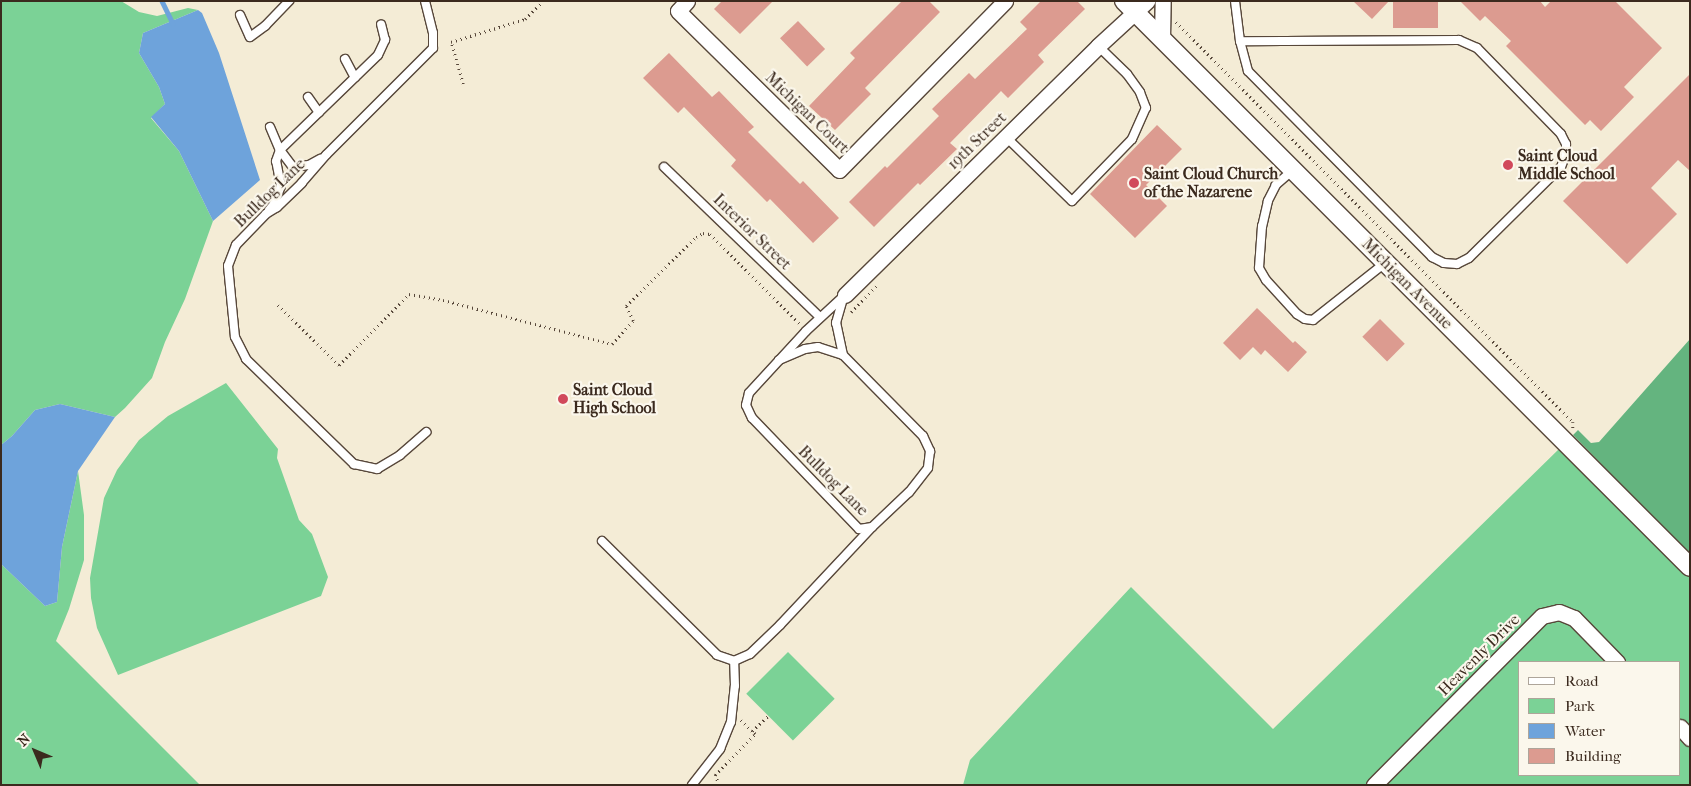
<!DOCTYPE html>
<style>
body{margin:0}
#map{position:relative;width:1691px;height:786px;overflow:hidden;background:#f4ecd6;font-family:"IM FELL French Canon",serif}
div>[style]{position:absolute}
.green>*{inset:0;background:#7bd296;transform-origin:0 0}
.forest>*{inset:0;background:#64b47f}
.water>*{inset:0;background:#6ea3db}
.stream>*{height:4.5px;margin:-2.25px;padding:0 2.25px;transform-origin:2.25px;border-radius:2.25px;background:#6ea3db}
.building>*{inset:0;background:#dc9b90;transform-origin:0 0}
.path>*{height:2.5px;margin-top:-1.25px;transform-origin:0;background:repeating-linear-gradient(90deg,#57473a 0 1px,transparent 0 5px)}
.roads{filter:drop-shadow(1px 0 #57473a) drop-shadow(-1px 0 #57473a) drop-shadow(0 1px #57473a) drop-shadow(0 -1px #57473a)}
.service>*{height:8px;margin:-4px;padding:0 4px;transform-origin:4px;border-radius:4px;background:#fff}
.minor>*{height:15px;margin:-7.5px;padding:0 7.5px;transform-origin:7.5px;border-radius:7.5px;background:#fff}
.tertiary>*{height:18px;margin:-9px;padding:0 9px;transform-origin:9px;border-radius:9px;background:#fff}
.dots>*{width:14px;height:14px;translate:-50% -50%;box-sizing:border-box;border:2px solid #fbf7ec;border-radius:50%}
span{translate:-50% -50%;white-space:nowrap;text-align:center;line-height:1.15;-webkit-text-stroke:4.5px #fbf7ec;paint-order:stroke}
.street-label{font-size:16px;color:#3b2a1e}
.poi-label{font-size:16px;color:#3b2a1e;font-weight:700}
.left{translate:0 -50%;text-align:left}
.frame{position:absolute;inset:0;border:2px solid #3b2a1e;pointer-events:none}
.legend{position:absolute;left:1518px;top:661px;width:162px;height:115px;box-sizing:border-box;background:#fbf7ec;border:1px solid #aea59a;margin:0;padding:6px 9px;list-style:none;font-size:15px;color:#3b2a1e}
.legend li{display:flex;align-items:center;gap:10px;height:25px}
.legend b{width:25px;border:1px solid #aea59a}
.north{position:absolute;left:10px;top:726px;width:50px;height:50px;-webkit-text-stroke:4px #fbf7ec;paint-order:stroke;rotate:315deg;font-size:14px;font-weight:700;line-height:20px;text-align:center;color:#3b2a1e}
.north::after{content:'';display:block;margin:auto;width:18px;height:22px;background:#3b2a1e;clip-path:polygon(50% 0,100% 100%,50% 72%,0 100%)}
</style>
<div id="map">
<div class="green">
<div style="clip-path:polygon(1px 1px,121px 1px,139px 12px,157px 16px,188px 8px,198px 10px,143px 33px,139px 53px,159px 87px,165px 104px,151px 118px,179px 151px,213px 221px,185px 299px,165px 342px,152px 378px,125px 408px,115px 417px,60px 404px,35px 410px,12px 436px,1px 445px)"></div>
<div style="clip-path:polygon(226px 383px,278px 449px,277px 458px,299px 520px,312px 534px,328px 577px,321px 596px,118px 675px,97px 628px,91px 598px,90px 578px,104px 498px,117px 470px,139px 440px,168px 416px)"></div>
<div style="clip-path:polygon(evenodd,1560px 448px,1690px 577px,1690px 785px,963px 785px,970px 760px,1131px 587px,1273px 729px,1560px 448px,1520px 662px,1680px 662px,1680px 775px,1520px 775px,1520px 662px)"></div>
<div style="clip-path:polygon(78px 471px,84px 515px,84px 560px,69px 609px,56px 641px,200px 785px,1px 785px,1px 564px,45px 606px,57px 602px,62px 547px)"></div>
<div style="left:788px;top:652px;width:66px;height:59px;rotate:45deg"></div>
</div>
<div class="forest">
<div style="clip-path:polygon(1690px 339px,1690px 555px,1573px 435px,1578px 430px,1591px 443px,1599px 442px)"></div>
</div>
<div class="water">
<div style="clip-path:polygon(198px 10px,202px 13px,219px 53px,260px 180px,213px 221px,179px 151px,151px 117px,165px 104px,159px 87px,139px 53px,143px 33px)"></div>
<div style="clip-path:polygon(60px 404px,115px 417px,78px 471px,62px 547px,57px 602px,45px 606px,1px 564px,1px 445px,12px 436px,35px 410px)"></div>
</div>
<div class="stream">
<div style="left:162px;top:1px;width:25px;rotate:64deg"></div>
</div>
<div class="building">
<div style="clip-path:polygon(722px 1px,773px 1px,740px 34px,714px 9px)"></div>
<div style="clip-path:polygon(902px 1px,929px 1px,940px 12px,865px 88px,871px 94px,835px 130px,809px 106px,855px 58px,850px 53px)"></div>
<div style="clip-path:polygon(1041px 1px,1077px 1px,1085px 9px,1038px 55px,1044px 62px,1008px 98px,1001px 91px,950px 143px,957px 149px,920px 185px,918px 183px,874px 227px,849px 202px,885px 166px,887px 168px,939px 116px,932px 109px,969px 73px,975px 79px,1027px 29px,1020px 22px)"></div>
<div style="clip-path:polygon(1353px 1px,1389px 1px,1372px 19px)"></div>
<div style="left:1393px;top:1px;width:45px;height:27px"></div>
<div style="clip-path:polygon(1460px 1px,1540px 1px,1545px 7px,1551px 1px,1615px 1px,1662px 48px,1624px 87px,1634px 97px,1601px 131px,1590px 120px,1585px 125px,1506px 46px,1511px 41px,1485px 16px,1480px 21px)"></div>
<div style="left:798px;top:21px;width:39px;height:25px;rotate:46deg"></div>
<div style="clip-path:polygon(669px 53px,712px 97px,719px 91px,754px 127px,748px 132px,800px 184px,803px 181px,839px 218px,813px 243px,770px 199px,767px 202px,731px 166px,736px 160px,684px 107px,678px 113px,643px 78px)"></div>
<div style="clip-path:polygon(1690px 74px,1690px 171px,1678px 160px,1651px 188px,1677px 214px,1627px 264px,1563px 201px)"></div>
<div style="clip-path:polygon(1157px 125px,1182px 149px,1146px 185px,1167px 206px,1135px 238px,1090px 194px)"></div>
<div style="clip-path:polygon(1257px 308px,1293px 343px,1295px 341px,1307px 352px,1288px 372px,1265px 350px,1261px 355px,1253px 347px,1240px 360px,1223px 343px)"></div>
<div style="left:1380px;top:319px;width:35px;height:25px;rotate:45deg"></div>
</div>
<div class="path">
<div style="left:1176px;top:22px;width:564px;rotate:45.22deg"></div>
<div style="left:1573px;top:422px;width:8px;rotate:90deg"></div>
<div style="left:463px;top:84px;width:44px;rotate:-105.9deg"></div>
<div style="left:451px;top:42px;width:77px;rotate:-17.3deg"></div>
<div style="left:525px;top:19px;width:25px;rotate:-45deg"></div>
<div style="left:278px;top:305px;width:86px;rotate:44.5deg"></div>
<div style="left:339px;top:365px;width:100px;rotate:-45.4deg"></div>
<div style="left:409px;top:294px;width:35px;rotate:10deg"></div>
<div style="left:443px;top:300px;width:175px;rotate:14.6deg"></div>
<div style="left:612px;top:344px;width:31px;rotate:-48deg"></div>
<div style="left:633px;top:321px;width:17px;rotate:-115deg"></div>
<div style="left:626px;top:306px;width:98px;rotate:-44.6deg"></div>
<div style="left:696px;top:237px;width:8px;rotate:-30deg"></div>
<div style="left:703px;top:233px;width:7px;rotate:8deg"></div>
<div style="left:710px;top:234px;width:127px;rotate:45deg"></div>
<div style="left:851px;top:312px;width:36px;rotate:-46deg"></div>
<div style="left:741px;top:720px;width:16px;rotate:45deg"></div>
<div style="left:719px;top:785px;width:11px;rotate:-112deg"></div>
<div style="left:715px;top:775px;width:57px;rotate:-45.7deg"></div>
<div style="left:755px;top:734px;width:4px;rotate:-135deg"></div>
<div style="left:752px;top:731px;width:22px;rotate:-43deg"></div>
</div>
<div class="roads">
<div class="service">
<div style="left:425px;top:1px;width:33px;rotate:76deg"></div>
<div style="left:433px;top:33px;width:15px;rotate:90deg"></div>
<div style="left:433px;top:48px;width:151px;rotate:135deg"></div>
<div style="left:326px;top:155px;width:37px;rotate:131deg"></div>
<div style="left:302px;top:183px;width:35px;rotate:136deg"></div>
<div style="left:277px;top:207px;width:13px;rotate:148deg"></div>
<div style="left:266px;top:214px;width:43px;rotate:134.1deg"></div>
<div style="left:236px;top:245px;width:22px;rotate:111deg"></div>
<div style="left:228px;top:266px;width:71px;rotate:84.4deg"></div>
<div style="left:235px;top:337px;width:25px;rotate:63deg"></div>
<div style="left:246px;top:359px;width:151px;rotate:44.2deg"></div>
<div style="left:354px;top:464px;width:24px;rotate:12deg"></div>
<div style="left:377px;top:469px;width:27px;rotate:-31deg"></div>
<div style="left:400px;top:455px;width:35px;rotate:-41deg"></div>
<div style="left:1235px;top:1px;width:40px;rotate:82.9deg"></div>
<div style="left:1240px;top:41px;width:31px;rotate:75deg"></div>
<div style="left:1248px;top:71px;width:262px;rotate:45.3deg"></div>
<div style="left:1432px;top:257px;width:13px;rotate:27deg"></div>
<div style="left:1444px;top:263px;width:13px;rotate:4deg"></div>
<div style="left:1457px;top:264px;width:13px;rotate:-27deg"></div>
<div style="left:1469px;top:258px;width:129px;rotate:-44.7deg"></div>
<div style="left:1561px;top:167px;width:14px;rotate:-69deg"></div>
<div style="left:1566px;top:154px;width:10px;rotate:-90deg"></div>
<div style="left:1566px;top:144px;width:11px;rotate:-117deg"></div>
<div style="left:1561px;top:134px;width:120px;rotate:-134.3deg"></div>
<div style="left:1477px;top:48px;width:20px;rotate:-156deg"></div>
<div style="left:1459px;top:40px;width:219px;rotate:179.7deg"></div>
<div style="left:240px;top:15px;width:24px;rotate:66deg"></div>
<div style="left:250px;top:37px;width:19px;rotate:-36deg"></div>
<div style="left:265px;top:26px;width:35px;rotate:-46deg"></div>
<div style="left:345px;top:59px;width:21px;rotate:62deg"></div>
<div style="left:308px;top:97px;width:19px;rotate:55deg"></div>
<div style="left:270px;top:127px;width:25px;rotate:67deg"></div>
<div style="left:280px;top:150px;width:136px;rotate:-44.1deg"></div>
<div style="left:378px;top:55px;width:17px;rotate:-65deg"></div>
<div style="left:385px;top:40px;width:16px;rotate:-104deg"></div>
<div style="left:1006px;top:137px;width:92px;rotate:44.1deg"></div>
<div style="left:1072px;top:201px;width:86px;rotate:-45.9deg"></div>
<div style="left:1132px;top:139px;width:34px;rotate:-66deg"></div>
<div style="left:1146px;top:108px;width:17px;rotate:-111deg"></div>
<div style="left:1140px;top:92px;width:22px;rotate:-126deg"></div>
<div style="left:1127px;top:74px;width:40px;rotate:-136deg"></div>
<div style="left:280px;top:150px;width:21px;rotate:53deg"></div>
<div style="left:293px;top:167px;width:16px;rotate:-7deg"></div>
<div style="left:309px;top:165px;width:13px;rotate:-29deg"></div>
<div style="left:664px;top:167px;width:216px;rotate:43.9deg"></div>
<div style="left:1293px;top:170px;width:23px;rotate:139deg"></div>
<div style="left:1276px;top:185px;width:18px;rotate:117deg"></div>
<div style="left:1268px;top:201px;width:26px;rotate:103deg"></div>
<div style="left:1262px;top:226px;width:42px;rotate:94.1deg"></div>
<div style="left:1259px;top:268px;width:14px;rotate:60deg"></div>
<div style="left:1266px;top:280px;width:46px;rotate:47.6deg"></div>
<div style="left:1297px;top:314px;width:9px;rotate:32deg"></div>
<div style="left:1305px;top:319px;width:8px;rotate:7deg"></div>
<div style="left:1313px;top:320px;width:92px;rotate:-38.4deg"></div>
<div style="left:269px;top:210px;width:8px;rotate:-50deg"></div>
<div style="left:274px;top:204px;width:19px;rotate:-69deg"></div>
<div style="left:281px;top:186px;width:25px;rotate:-101deg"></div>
<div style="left:276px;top:161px;width:12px;rotate:-70deg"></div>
<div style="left:843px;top:355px;width:33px;rotate:-102deg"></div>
<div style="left:836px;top:323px;width:25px;rotate:-74deg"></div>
<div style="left:779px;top:360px;width:28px;rotate:-23deg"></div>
<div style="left:805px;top:349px;width:13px;rotate:-9deg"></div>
<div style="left:818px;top:347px;width:26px;rotate:18deg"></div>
<div style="left:843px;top:355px;width:114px;rotate:45.4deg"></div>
<div style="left:923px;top:436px;width:17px;rotate:65deg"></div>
<div style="left:930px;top:451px;width:17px;rotate:97deg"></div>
<div style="left:928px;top:468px;width:31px;rotate:128deg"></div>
<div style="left:909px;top:492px;width:51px;rotate:136.6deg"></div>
<div style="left:872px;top:527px;width:13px;rotate:171deg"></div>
<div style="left:859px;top:529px;width:154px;rotate:-133.9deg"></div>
<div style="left:752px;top:418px;width:14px;rotate:-115deg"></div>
<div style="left:746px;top:405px;width:12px;rotate:-76deg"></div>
<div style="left:749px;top:393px;width:84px;rotate:-47.4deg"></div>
<div style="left:806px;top:331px;width:53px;rotate:-42.7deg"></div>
<div style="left:602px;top:541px;width:162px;rotate:44.7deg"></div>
<div style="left:717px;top:655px;width:18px;rotate:19deg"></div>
<div style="left:734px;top:661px;width:17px;rotate:-24deg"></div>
<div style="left:750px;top:654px;width:42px;rotate:-44deg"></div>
<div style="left:780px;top:625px;width:134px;rotate:-46.8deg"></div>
<div style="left:692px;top:785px;width:46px;rotate:-52.1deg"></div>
<div style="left:720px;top:749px;width:29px;rotate:-68deg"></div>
<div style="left:731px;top:722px;width:36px;rotate:-84deg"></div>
<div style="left:735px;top:686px;width:25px;rotate:-92deg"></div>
</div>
<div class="minor">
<div style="left:687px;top:1px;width:13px;rotate:132deg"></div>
<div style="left:678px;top:11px;width:226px;rotate:44.6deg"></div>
<div style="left:839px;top:170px;width:237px;rotate:-45.5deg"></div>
<div style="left:1162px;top:40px;width:39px;rotate:-89deg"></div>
<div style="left:845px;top:295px;width:355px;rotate:-44.5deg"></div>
<div style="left:1098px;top:46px;width:67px;rotate:-42.6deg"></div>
<div style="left:1680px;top:727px;width:15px;rotate:48deg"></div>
<div style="left:1374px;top:785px;width:238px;rotate:-45.2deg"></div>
<div style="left:1542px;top:616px;width:17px;rotate:-13deg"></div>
<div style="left:1559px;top:612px;width:16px;rotate:22deg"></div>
<div style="left:1574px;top:618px;width:62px;rotate:45.7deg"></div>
</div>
<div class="tertiary">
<div style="left:1124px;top:1px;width:800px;rotate:45deg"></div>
</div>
</div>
<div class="dots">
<div style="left:1508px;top:165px;background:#d1495b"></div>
<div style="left:1134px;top:183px;background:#d1495b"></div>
<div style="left:563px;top:399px;background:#d1495b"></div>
</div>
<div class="street-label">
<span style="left:807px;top:113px;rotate:44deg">Michigan Court</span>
<span style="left:977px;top:141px;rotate:-44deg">19th Street</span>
<span style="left:270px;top:193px;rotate:-44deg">Bulldog Lane</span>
<span style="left:752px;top:232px;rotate:44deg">Interior Street</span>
<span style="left:1407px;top:284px;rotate:45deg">Michigan Avenue</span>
<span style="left:833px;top:481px;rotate:45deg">Bulldog Lane</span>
<span style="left:1479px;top:655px;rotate:-45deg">Heavenly Drive</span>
</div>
<div class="poi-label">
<span class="left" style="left:1518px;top:165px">Saint Cloud<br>Middle School</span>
<span class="left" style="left:1144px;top:183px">Saint Cloud Church<br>of the Nazarene</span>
<span class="left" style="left:573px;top:399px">Saint Cloud<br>High School</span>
</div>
<div class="frame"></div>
<ul class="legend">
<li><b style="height:6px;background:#fff"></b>Road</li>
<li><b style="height:14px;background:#7bd296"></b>Park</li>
<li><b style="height:14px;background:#6ea3db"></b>Water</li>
<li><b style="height:14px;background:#dc9b90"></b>Building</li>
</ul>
<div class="north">N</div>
</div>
